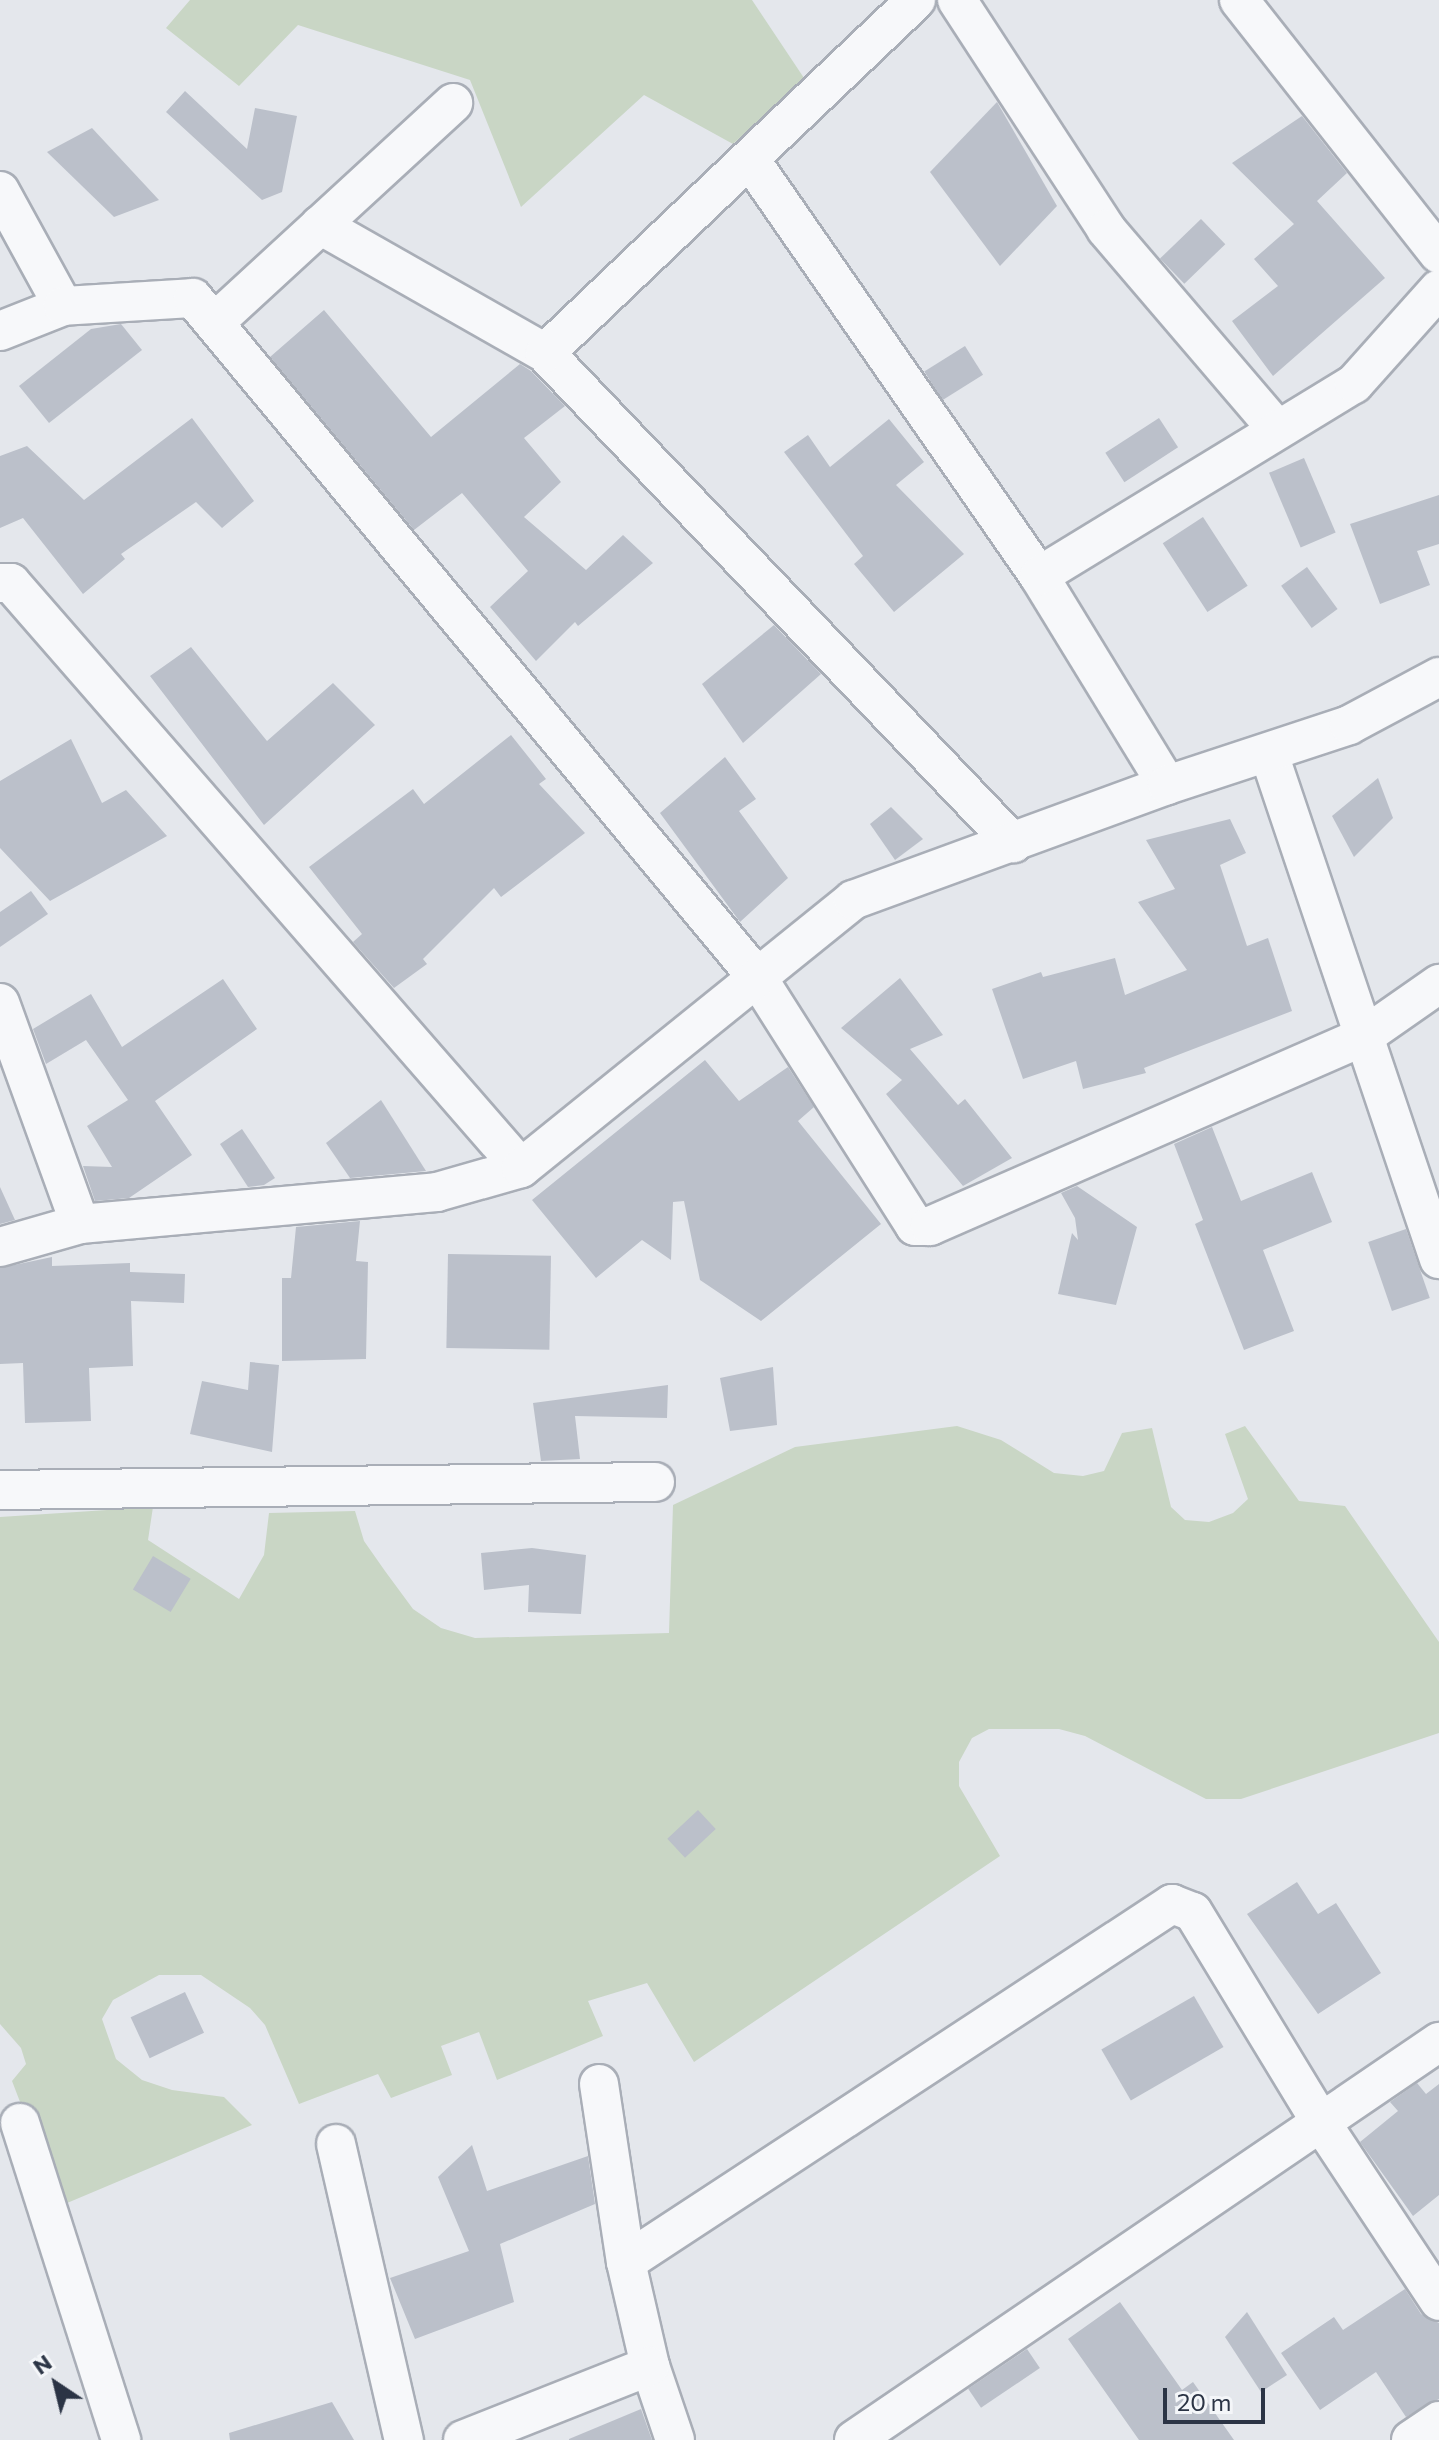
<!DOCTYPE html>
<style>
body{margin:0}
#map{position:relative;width:1439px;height:2440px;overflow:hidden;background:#e4e7ec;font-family:Commissioner,sans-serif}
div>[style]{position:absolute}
.green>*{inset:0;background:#c9d6c5}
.building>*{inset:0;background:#bbc0ca;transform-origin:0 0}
.roads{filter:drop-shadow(2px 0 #a9aeb7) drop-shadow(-2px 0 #a9aeb7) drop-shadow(0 2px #a9aeb7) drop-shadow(0 -2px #a9aeb7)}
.minor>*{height:38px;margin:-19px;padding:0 19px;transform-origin:19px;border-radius:19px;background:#f7f8fa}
span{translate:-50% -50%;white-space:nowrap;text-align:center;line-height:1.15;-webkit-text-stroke:6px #f4f6f9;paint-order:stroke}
.north{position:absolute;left:16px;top:2344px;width:80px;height:80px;-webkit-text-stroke:6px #f4f6f9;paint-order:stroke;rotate:325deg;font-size:22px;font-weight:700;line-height:32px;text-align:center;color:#2b3445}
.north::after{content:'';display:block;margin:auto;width:28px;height:36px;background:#2b3445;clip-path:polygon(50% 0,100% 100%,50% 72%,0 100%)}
.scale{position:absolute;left:1163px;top:2388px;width:102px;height:36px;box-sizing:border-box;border:4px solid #2b3445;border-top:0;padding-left:10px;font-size:24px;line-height:28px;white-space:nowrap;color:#2b3445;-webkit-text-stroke:6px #f4f6f9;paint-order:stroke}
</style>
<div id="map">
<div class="green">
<div style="clip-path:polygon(190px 0,752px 0,804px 78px,733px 144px,644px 95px,521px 207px,470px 80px,298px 25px,239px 86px,166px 28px)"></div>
<div style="clip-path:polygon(957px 1426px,1001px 1440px,1054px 1473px,1083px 1476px,1104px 1471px,1122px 1433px,1152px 1428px,1171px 1507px,1185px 1520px,1209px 1522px,1233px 1513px,1248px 1499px,1225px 1434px,1245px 1426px,1299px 1501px,1345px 1506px,1439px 1642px,1439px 1733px,1241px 1799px,1206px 1799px,1085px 1736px,1059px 1729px,989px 1729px,972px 1738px,959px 1762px,959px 1786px,1000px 1856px,694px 2062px,647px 1983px,588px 2001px,603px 2036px,497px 2080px,479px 2032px,441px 2046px,452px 2075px,391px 2098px,378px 2074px,299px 2104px,265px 2025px,250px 2008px,201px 1975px,159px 1975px,113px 2000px,102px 2019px,116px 2059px,142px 2080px,172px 2090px,224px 2097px,252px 2125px,60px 2206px,12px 2081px,26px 2064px,21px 2048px,0 2024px,0 1517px,153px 1507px,148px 1540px,239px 1599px,264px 1555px,269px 1513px,355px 1511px,364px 1541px,385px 1571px,413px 1609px,441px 1628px,475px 1638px,669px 1633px,673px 1505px,795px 1447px)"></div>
</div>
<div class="building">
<div style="clip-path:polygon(185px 91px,247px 149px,255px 108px,297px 116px,282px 192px,262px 200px,166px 112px)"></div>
<div style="clip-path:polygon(997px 102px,1057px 206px,1000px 266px,930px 172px)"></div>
<div style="clip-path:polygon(1302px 116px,1347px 173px,1317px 201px,1385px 278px,1273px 376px,1232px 321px,1278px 286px,1254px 259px,1294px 224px,1232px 163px)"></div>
<div style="clip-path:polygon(92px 128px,159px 200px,114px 217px,47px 152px)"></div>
<div style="left:1201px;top:219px;width:35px;height:57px;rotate:46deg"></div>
<div style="clip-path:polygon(324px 310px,431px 437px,520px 364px,531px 371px,565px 406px,524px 438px,561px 482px,524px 517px,586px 570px,623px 535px,653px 563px,578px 626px,575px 622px,536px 661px,490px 607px,528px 571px,462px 493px,414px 530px,270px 357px)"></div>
<div style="clip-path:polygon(121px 324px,142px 350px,49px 423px,19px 386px,91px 329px)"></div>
<div style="left:965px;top:346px;width:34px;height:48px;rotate:58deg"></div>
<div style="clip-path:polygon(192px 418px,254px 501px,222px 528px,196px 502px,121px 554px,125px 559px,83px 594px,23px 518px,0 528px,0 456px,27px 446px,84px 500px)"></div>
<div style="left:1159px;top:418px;width:35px;height:64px;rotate:57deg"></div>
<div style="clip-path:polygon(889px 419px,924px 462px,896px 485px,964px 554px,894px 612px,854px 564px,863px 556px,784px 452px,808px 435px,830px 467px)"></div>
<div style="left:1304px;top:458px;width:81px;height:38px;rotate:67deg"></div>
<div style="clip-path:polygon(1439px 495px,1439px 544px,1417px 551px,1430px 585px,1380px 604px,1350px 524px)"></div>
<div style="left:1203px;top:517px;width:82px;height:48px;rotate:57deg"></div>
<div style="left:1307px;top:567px;width:52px;height:32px;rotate:54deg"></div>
<div style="clip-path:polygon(774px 625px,821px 674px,743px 743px,702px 684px)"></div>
<div style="clip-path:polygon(191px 647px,267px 741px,333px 683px,375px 725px,264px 825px,150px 676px)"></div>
<div style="clip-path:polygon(511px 735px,546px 779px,539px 784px,585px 833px,501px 897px,494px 888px,423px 959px,427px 964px,394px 988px,353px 942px,362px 934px,309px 867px,413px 789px,424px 804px)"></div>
<div style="clip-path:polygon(71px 739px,102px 803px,126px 790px,167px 836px,50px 901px,0 848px,0 781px)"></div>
<div style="clip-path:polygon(725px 757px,756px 799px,739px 811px,788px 878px,740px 922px,660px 813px)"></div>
<div style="clip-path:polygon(1378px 778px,1393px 818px,1354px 857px,1332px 816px)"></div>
<div style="clip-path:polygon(891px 807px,923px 839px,895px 860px,870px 824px)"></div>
<div style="clip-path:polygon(1230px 819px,1246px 853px,1220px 865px,1247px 946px,1268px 938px,1292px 1011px,1144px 1068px,1146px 1073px,1083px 1089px,1076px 1061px,1023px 1079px,992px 989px,1041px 972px,1043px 977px,1115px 958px,1125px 995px,1187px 970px,1138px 902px,1175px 889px,1146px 840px)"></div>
<div style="clip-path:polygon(31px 891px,48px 914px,0 947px,0 912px)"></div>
<div style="clip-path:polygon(900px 978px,943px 1035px,910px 1049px,958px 1105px,965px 1099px,1012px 1158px,963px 1186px,886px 1094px,902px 1080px,841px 1028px)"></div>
<div style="clip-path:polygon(223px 979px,257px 1029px,155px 1101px,192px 1155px,129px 1198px,95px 1201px,83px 1166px,112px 1167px,87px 1126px,128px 1100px,86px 1040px,46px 1064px,33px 1029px,91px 994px,122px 1047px)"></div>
<div style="clip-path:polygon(705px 1060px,739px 1101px,788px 1067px,814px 1107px,798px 1121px,881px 1224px,761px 1321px,700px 1280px,684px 1201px,673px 1202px,671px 1260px,642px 1240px,596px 1278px,532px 1200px)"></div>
<div style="clip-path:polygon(381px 1100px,426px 1171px,350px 1178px,326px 1143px)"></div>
<div style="clip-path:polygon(1212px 1127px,1241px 1201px,1312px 1172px,1332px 1222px,1263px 1250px,1294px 1331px,1244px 1350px,1195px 1224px,1203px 1220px,1174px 1144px)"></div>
<div style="clip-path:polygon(242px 1129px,275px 1178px,264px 1185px,248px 1187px,220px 1144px)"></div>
<div style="clip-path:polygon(1077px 1186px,1137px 1227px,1116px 1305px,1058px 1294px,1072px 1233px,1078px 1240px,1075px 1218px,1061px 1193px)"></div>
<div style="clip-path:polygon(0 1187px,15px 1220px,0 1224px)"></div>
<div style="clip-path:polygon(360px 1221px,356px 1261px,368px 1262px,366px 1359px,282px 1361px,282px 1278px,291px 1278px,296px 1227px)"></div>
<div style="left:1406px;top:1229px;width:73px;height:40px;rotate:71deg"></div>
<div style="left:448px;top:1254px;width:103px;height:94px;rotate:1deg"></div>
<div style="clip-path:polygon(52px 1257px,52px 1266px,130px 1263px,130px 1272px,185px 1274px,184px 1303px,131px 1301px,133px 1366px,89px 1368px,91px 1421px,25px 1423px,23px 1363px,0 1364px,0 1268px)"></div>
<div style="clip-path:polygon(250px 1362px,279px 1365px,272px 1452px,190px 1434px,202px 1381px,248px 1390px)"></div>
<div style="clip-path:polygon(773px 1367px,777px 1425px,730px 1431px,720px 1378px)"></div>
<div style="clip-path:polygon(668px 1385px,667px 1418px,575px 1416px,580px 1459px,541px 1461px,533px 1403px)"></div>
<div style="clip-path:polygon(532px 1548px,586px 1555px,581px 1614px,528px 1612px,529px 1585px,484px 1590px,481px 1553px)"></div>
<div style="left:153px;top:1556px;width:44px;height:39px;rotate:31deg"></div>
<div style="left:698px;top:1810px;width:26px;height:42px;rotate:47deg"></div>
<div style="clip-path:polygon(1297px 1882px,1318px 1914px,1336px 1903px,1381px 1973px,1318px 2014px,1247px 1914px)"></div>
<div style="left:185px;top:1992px;width:45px;height:60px;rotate:65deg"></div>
<div style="left:1194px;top:1996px;width:59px;height:107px;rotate:60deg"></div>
<div style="clip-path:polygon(1417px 2083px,1426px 2094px,1439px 2084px,1439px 2195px,1413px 2216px,1360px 2142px,1398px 2111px,1390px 2102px)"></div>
<div style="clip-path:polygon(472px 2145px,487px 2191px,588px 2156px,595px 2204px,500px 2244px,514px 2302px,415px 2339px,390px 2278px,469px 2251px,438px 2177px)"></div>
<div style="clip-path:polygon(1405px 2289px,1421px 2314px,1439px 2323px,1439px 2399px,1406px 2417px,1376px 2372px,1320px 2410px,1281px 2353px,1334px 2317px,1343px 2330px)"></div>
<div style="clip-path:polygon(1120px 2302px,1182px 2390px,1193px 2382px,1234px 2440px,1139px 2440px,1068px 2339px)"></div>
<div style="clip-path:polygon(1247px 2312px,1287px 2375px,1261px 2392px,1225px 2337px)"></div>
<div style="left:1027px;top:2349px;width:23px;height:71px;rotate:56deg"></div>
<div style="clip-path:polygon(332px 2402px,354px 2440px,230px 2440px,229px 2433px)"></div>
<div style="clip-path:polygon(641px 2409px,652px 2440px,569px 2440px,569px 2439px)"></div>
</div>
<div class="roads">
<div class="minor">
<div style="left:957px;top:0;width:273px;rotate:56.9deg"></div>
<div style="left:1106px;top:229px;width:263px;rotate:49.5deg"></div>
<div style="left:1239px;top:0;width:323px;rotate:51.8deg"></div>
<div style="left:751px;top:161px;width:505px;rotate:55.24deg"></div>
<div style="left:1039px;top:576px;width:245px;rotate:58.5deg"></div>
<div style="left:0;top:191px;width:131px;rotate:61.3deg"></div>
<div style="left:320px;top:225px;width:259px;rotate:29.6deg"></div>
<div style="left:545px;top:353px;width:678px;rotate:46.32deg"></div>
<div style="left:214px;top:323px;width:325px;rotate:-42.6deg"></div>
<div style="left:0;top:331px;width:68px;rotate:-21.6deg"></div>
<div style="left:63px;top:306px;width:130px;rotate:-3.5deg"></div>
<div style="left:193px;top:298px;width:883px;rotate:50.29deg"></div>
<div style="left:757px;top:977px;width:295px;rotate:57.6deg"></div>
<div style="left:915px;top:1226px;width:15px"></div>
<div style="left:930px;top:1226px;width:472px;rotate:-23.6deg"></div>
<div style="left:1363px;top:1037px;width:93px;rotate:-34.9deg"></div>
<div style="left:545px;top:353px;width:512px;rotate:-43.58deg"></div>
<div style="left:1039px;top:576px;width:369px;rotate:-31.4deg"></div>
<div style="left:1354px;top:384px;width:127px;rotate:-48.2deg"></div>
<div style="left:0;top:583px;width:11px"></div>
<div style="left:11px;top:583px;width:776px;rotate:48.92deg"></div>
<div style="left:1269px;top:754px;width:533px;rotate:71.4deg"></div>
<div style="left:0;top:1003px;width:235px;rotate:70.1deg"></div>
<div style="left:0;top:1247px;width:83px;rotate:-16deg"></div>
<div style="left:80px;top:1224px;width:358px;rotate:-5.1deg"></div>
<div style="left:437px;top:1192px;width:87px;rotate:-15.9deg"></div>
<div style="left:521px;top:1168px;width:427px;rotate:-38.9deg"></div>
<div style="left:853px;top:900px;width:334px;rotate:-20.1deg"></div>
<div style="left:1167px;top:785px;width:192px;rotate:-18.2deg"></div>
<div style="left:1349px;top:725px;width:102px;rotate:-28.1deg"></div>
<div style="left:0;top:1490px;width:655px;rotate:-0.7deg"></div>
<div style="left:599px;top:2084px;width:180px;rotate:81.4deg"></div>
<div style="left:626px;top:2262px;width:107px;rotate:77deg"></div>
<div style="left:650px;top:2366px;width:78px;rotate:71.3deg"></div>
<div style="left:20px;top:2123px;width:333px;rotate:72.3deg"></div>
<div style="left:336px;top:2144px;width:304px;rotate:77.1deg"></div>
<div style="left:626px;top:2262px;width:653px;rotate:-33.25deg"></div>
<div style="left:1172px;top:1904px;width:22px;rotate:21deg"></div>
<div style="left:1193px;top:1912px;width:248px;rotate:58.7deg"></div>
<div style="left:1322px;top:2124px;width:212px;rotate:56.5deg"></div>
<div style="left:463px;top:2440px;width:201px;rotate:-21.6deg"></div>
<div style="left:854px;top:2440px;width:708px;rotate:-34.23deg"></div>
<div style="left:1411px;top:2440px;width:34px;rotate:-34deg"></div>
</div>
</div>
<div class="north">N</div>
<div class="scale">20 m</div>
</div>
